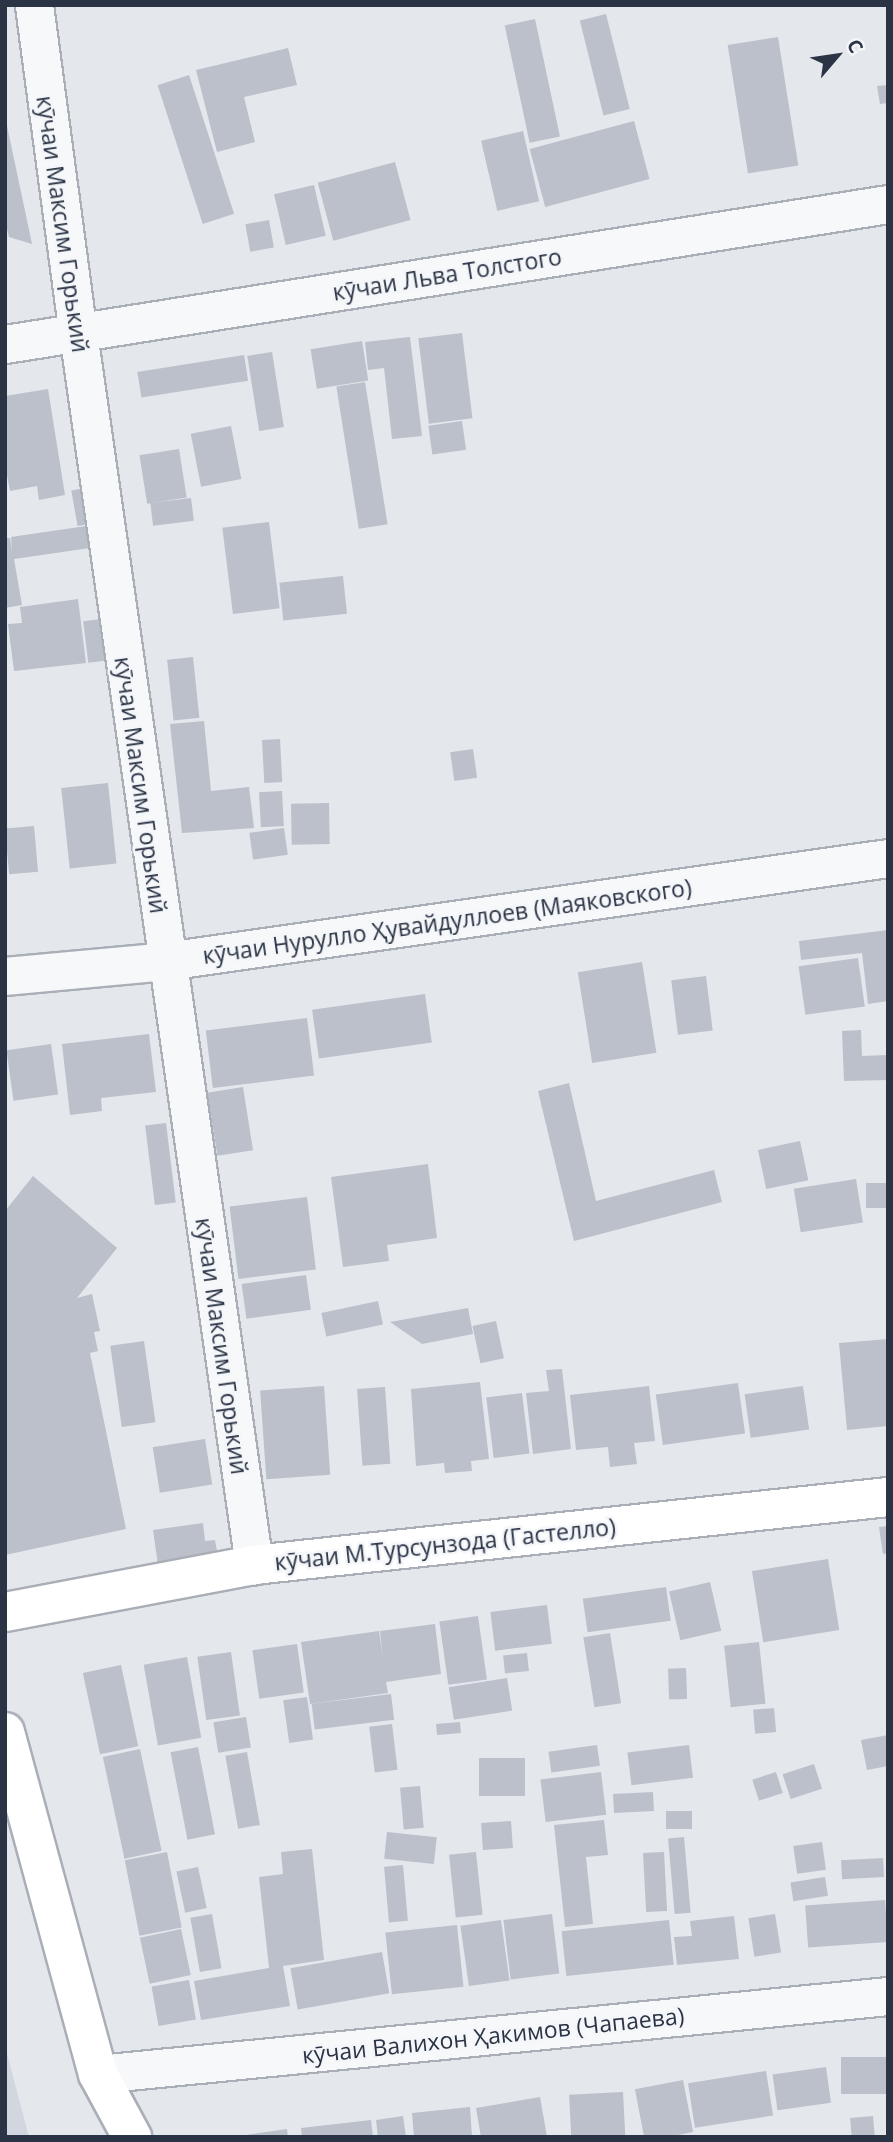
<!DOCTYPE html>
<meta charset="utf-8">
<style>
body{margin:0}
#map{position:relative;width:893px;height:2142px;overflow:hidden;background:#e4e7ec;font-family:"Open Sans",sans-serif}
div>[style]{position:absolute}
.built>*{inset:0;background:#d2d6de}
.building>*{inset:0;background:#bbc0ca;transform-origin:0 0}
.roads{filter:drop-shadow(2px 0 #a9aeb7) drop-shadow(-2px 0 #a9aeb7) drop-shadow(0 2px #a9aeb7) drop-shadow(0 -2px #a9aeb7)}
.street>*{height:37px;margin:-18.5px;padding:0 18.5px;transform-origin:18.5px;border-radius:18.5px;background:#f7f8fa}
.secondary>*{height:38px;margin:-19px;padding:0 19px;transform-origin:19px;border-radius:19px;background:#fff}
span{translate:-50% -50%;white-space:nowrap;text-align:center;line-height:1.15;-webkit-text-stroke:5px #f4f6f9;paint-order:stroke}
.street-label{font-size:23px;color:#2b3445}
.frame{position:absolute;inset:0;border:7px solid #2b3445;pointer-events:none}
.north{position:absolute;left:802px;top:21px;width:70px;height:70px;-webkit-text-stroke:5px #f4f6f9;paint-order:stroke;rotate:61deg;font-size:19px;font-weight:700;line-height:28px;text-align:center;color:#2b3445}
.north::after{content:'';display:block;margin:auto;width:24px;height:32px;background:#2b3445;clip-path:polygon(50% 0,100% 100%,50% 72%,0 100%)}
</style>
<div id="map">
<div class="built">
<div style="clip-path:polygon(5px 2046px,29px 2137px,5px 2137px)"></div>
</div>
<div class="building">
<div style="left:606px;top:14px;width:98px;height:27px;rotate:76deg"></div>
<div style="left:535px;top:19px;width:120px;height:31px;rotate:78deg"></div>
<div style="left:778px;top:37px;width:130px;height:51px;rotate:81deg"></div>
<div style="clip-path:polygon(288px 48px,297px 85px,244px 97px,255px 142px,217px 152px,196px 70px)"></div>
<div style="left:189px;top:75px;width:146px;height:33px;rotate:72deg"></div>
<div style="clip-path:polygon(888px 85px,888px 103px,880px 104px,877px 86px)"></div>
<div style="clip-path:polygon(6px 121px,32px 244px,9px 237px,5px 221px)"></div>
<div style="left:634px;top:121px;width:60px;height:108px;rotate:75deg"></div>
<div style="left:523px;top:131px;width:72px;height:43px;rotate:77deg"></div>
<div style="left:395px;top:162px;width:60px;height:80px;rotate:75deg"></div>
<div style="left:314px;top:185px;width:52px;height:41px;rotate:77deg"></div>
<div style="left:269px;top:220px;width:28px;height:24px;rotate:80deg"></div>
<div style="left:462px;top:333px;width:86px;height:44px;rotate:83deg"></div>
<div style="clip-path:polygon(410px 337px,422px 436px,392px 439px,384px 368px,368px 370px,365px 342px)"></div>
<div style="left:362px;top:341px;width:40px;height:52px;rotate:81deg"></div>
<div style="left:272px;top:352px;width:76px;height:25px;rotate:81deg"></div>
<div style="left:244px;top:355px;width:26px;height:108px;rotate:81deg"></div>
<div style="left:365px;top:382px;width:144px;height:29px;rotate:81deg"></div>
<div style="clip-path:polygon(48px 389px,65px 495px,39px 500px,37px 486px,10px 491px,5px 464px,5px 396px)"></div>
<div style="left:462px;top:421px;width:29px;height:34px;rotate:82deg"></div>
<div style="left:231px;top:426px;width:54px;height:41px;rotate:79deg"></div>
<div style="left:179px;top:449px;width:49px;height:40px;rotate:81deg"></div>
<div style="left:91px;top:487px;width:36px;height:20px;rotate:80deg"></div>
<div style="left:191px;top:498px;width:23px;height:41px;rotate:83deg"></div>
<div style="left:269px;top:522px;width:87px;height:47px;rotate:83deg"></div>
<div style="clip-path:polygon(93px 525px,97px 547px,14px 559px,22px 605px,5px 608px,5px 538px,10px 538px,12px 552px,11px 537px)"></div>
<div style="left:343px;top:576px;width:38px;height:64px;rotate:84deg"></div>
<div style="clip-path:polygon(78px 599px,86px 663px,14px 671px,8px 624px,22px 623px,20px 607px)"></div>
<div style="left:109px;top:618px;width:42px;height:26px;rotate:83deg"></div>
<div style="left:193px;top:657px;width:61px;height:26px;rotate:84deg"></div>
<div style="clip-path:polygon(204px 721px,211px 791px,249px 787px,254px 828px,182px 833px,170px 724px)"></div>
<div style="left:280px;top:739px;width:43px;height:18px;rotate:87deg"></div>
<div style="left:473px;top:749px;width:29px;height:23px;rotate:82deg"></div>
<div style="left:108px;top:783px;width:81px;height:47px;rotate:84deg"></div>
<div style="left:282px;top:791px;width:35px;height:23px;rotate:87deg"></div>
<div style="left:329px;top:803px;width:41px;height:38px;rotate:89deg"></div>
<div style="left:34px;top:826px;width:46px;height:29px;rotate:85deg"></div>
<div style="left:284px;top:828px;width:27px;height:35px;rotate:82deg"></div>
<div style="clip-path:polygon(888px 930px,888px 1001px,868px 1004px,862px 953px,801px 960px,799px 941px)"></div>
<div style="left:858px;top:958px;width:49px;height:60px;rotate:82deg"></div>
<div style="left:642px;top:962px;width:92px;height:65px;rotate:81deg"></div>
<div style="left:706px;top:976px;width:55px;height:35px;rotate:83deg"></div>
<div style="left:425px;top:994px;width:49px;height:114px;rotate:82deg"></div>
<div style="left:307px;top:1018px;width:58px;height:102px;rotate:83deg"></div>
<div style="clip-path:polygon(861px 1030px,862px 1056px,888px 1055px,888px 1080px,844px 1081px,842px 1031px)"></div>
<div style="clip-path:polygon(149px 1034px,156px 1092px,101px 1098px,102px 1111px,70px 1115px,62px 1044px)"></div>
<div style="left:51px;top:1044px;width:51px;height:45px;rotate:82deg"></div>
<div style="clip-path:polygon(569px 1083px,596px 1201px,714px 1170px,722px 1202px,574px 1241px,538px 1091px)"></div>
<div style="left:243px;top:1087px;width:64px;height:36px;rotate:81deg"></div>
<div style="left:166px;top:1123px;width:80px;height:21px;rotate:83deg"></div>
<div style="left:800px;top:1141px;width:40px;height:43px;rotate:78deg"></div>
<div style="clip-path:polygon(428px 1164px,437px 1238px,387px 1245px,389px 1261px,343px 1267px,331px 1177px)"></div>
<div style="clip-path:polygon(33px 1176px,117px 1248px,77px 1298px,92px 1294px,100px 1331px,94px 1332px,98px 1351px,90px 1353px,126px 1529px,5px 1555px,5px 1211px)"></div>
<div style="left:856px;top:1179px;width:44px;height:63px;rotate:81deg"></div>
<div style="left:888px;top:1183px;width:25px;height:22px;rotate:90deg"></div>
<div style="left:307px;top:1197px;width:73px;height:78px;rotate:83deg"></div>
<div style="left:306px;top:1275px;width:35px;height:65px;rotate:82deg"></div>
<div style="left:378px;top:1301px;width:24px;height:58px;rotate:78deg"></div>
<div style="clip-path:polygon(468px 1308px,473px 1334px,422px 1344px,390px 1322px)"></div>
<div style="left:496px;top:1321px;width:38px;height:24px;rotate:78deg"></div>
<div style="clip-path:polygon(888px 1339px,888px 1426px,847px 1430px,839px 1343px)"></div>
<div style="left:144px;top:1341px;width:82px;height:34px;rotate:82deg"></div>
<div style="clip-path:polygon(562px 1369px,571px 1449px,533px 1454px,526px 1393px,549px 1391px,546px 1370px)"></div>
<div style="clip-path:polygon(480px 1382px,489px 1459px,471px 1461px,472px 1471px,445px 1473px,444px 1463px,416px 1466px,411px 1389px)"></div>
<div style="left:738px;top:1383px;width:51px;height:83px;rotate:82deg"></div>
<div style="left:324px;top:1386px;width:89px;height:64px;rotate:86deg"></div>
<div style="clip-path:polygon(649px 1386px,655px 1441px,634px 1443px,637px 1464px,610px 1467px,608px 1447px,576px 1450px,570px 1395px)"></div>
<div style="left:803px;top:1386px;width:44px;height:59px;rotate:82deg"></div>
<div style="left:385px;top:1387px;width:77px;height:28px;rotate:86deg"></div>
<div style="left:522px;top:1393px;width:61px;height:36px;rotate:83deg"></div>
<div style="left:205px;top:1439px;width:46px;height:53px;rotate:81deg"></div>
<div style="clip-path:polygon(203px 1523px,205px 1541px,215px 1540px,218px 1557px,158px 1565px,153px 1530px)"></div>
<div style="clip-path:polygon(888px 1526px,888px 1553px,883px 1554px,879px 1527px)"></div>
<div style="left:828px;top:1559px;width:72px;height:77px;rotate:81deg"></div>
<div style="left:710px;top:1582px;width:50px;height:42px;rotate:77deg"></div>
<div style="left:666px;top:1587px;width:34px;height:84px;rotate:82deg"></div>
<div style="left:547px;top:1605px;width:39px;height:57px;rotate:83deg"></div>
<div style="left:478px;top:1616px;width:64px;height:39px;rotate:82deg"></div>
<div style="clip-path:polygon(435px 1624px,441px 1674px,386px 1682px,388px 1693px,310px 1704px,301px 1642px,379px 1631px,383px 1658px,380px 1631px)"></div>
<div style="left:610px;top:1633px;width:71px;height:27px;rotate:81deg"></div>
<div style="left:759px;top:1642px;width:62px;height:35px;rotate:84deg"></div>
<div style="left:297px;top:1644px;width:49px;height:45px;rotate:82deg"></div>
<div style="left:231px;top:1652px;width:64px;height:34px;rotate:82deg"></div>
<div style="left:527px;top:1653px;width:18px;height:24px;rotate:84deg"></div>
<div style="left:187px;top:1657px;width:82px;height:44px;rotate:80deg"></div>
<div style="left:121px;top:1665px;width:83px;height:39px;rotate:78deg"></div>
<div style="left:686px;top:1668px;width:31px;height:18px;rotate:88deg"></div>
<div style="left:507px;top:1678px;width:33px;height:59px;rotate:81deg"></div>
<div style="left:391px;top:1694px;width:26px;height:80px;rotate:83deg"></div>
<div style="left:307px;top:1697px;width:43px;height:24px;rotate:82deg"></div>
<div style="left:774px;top:1708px;width:24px;height:21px;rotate:85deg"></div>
<div style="left:246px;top:1717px;width:31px;height:33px;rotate:81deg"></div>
<div style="left:460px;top:1722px;width:11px;height:24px;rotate:85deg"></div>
<div style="left:392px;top:1724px;width:46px;height:23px;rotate:83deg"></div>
<div style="clip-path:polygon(888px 1735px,888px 1766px,867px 1770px,861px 1740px)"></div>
<div style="left:597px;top:1745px;width:21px;height:49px;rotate:82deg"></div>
<div style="left:689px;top:1745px;width:33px;height:62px;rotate:83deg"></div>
<div style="left:198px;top:1747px;width:89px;height:28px;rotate:79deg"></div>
<div style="left:140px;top:1749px;width:104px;height:38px;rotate:78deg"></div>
<div style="left:247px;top:1752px;width:74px;height:22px;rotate:80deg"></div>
<div style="left:479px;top:1758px;width:46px;height:38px"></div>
<div style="left:814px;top:1764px;width:26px;height:33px;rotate:72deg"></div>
<div style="left:601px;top:1772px;width:43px;height:61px;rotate:83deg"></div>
<div style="left:776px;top:1772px;width:22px;height:25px;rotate:72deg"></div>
<div style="left:420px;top:1786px;width:42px;height:20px;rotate:85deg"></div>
<div style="left:653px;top:1792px;width:19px;height:40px;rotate:87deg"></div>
<div style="left:666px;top:1811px;width:26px;height:18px"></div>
<div style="clip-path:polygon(604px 1820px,608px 1855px,586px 1857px,593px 1924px,565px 1927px,554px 1825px)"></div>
<div style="left:511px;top:1821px;width:27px;height:30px;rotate:86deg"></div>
<div style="left:387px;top:1832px;width:50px;height:27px;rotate:6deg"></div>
<div style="left:684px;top:1837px;width:76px;height:16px;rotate:85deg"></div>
<div style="left:822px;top:1842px;width:28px;height:29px;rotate:82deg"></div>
<div style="clip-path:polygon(312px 1849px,324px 1960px,283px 1966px,290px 2006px,201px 2020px,194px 1981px,269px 1968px,259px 1877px,283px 1874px,281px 1852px)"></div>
<div style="left:167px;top:1852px;width:77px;height:43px;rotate:79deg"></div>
<div style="left:476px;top:1852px;width:63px;height:27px;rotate:84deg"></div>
<div style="left:664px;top:1852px;width:59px;height:21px;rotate:87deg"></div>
<div style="left:883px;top:1858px;width:19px;height:42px;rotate:87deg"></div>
<div style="left:403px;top:1865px;width:56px;height:19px;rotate:85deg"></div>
<div style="left:198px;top:1867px;width:42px;height:22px;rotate:78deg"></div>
<div style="left:825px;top:1877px;width:19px;height:35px;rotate:81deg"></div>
<div style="left:885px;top:1900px;width:42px;height:80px;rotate:86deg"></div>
<div style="left:212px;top:1914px;width:55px;height:22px;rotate:80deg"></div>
<div style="left:552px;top:1914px;width:60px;height:49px;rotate:83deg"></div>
<div style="left:775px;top:1914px;width:39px;height:27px;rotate:81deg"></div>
<div style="clip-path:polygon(734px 1916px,739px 1959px,677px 1965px,674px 1937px,692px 1936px,690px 1921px)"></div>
<div style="left:501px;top:1920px;width:61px;height:41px;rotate:82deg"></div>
<div style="left:669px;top:1920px;width:45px;height:108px;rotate:84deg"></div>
<div style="left:457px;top:1925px;width:62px;height:72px;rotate:84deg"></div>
<div style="left:181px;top:1929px;width:47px;height:42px;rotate:78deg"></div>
<div style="left:382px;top:1952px;width:42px;height:93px;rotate:80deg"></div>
<div style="left:189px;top:1980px;width:40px;height:38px;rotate:80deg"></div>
<div style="left:888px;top:2057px;width:37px;height:47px;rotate:90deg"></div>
<div style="left:826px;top:2067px;width:36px;height:54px;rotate:82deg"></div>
<div style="left:766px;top:2071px;width:45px;height:79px;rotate:81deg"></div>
<div style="left:683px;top:2080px;width:53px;height:49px;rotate:79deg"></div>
<div style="left:623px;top:2092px;width:45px;height:54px;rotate:87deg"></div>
<div style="clip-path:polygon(540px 2097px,547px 2137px,481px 2137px,476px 2108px)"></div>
<div style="clip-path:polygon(470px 2107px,472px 2137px,414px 2137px,412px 2113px)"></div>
<div style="clip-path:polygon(403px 2116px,406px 2137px,378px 2137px,376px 2120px)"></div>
<div style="left:873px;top:2116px;width:21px;height:23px;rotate:85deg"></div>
<div style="clip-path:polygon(371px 2120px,373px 2137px,302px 2137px,301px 2128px)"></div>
<div style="clip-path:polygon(287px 2129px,288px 2137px,246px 2137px,246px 2135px)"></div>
</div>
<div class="roads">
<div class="street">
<div style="left:34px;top:5px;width:331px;rotate:82.4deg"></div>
<div style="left:78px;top:333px;width:1245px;rotate:81.87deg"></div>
<div style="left:5px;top:344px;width:894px;rotate:-9.01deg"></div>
<div style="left:5px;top:976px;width:162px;rotate:-5.3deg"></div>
<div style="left:166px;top:961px;width:729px;rotate:-8.12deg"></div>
<div style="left:98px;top:2074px;width:794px;rotate:-5.64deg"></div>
</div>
<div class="secondary">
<div style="left:5px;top:1612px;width:253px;rotate:-10.7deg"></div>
<div style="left:254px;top:1565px;width:638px;rotate:-6.12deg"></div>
<div style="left:5px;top:1732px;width:354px;rotate:74.8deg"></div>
<div style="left:98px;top:2074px;width:72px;rotate:61.6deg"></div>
</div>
</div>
<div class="street-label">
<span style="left:63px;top:224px;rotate:82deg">кӯчаи Максим Горький</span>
<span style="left:447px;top:274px;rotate:-9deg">кӯчаи Льва Толстого</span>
<span style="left:141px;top:785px;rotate:82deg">кӯчаи Максим Горький</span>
<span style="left:447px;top:921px;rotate:-8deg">кӯчаи Нурулло Ҳувайдуллоев (Маяковского)</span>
<span style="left:222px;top:1346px;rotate:82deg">кӯчаи Максим Горький</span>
<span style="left:445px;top:1544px;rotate:-6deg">кӯчаи М.Турсунзода (Гастелло)</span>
<span style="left:493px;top:2035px;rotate:-6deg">кӯчаи Валихон Ҳакимов (Чапаева)</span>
</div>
<div class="frame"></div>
<div class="north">С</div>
</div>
